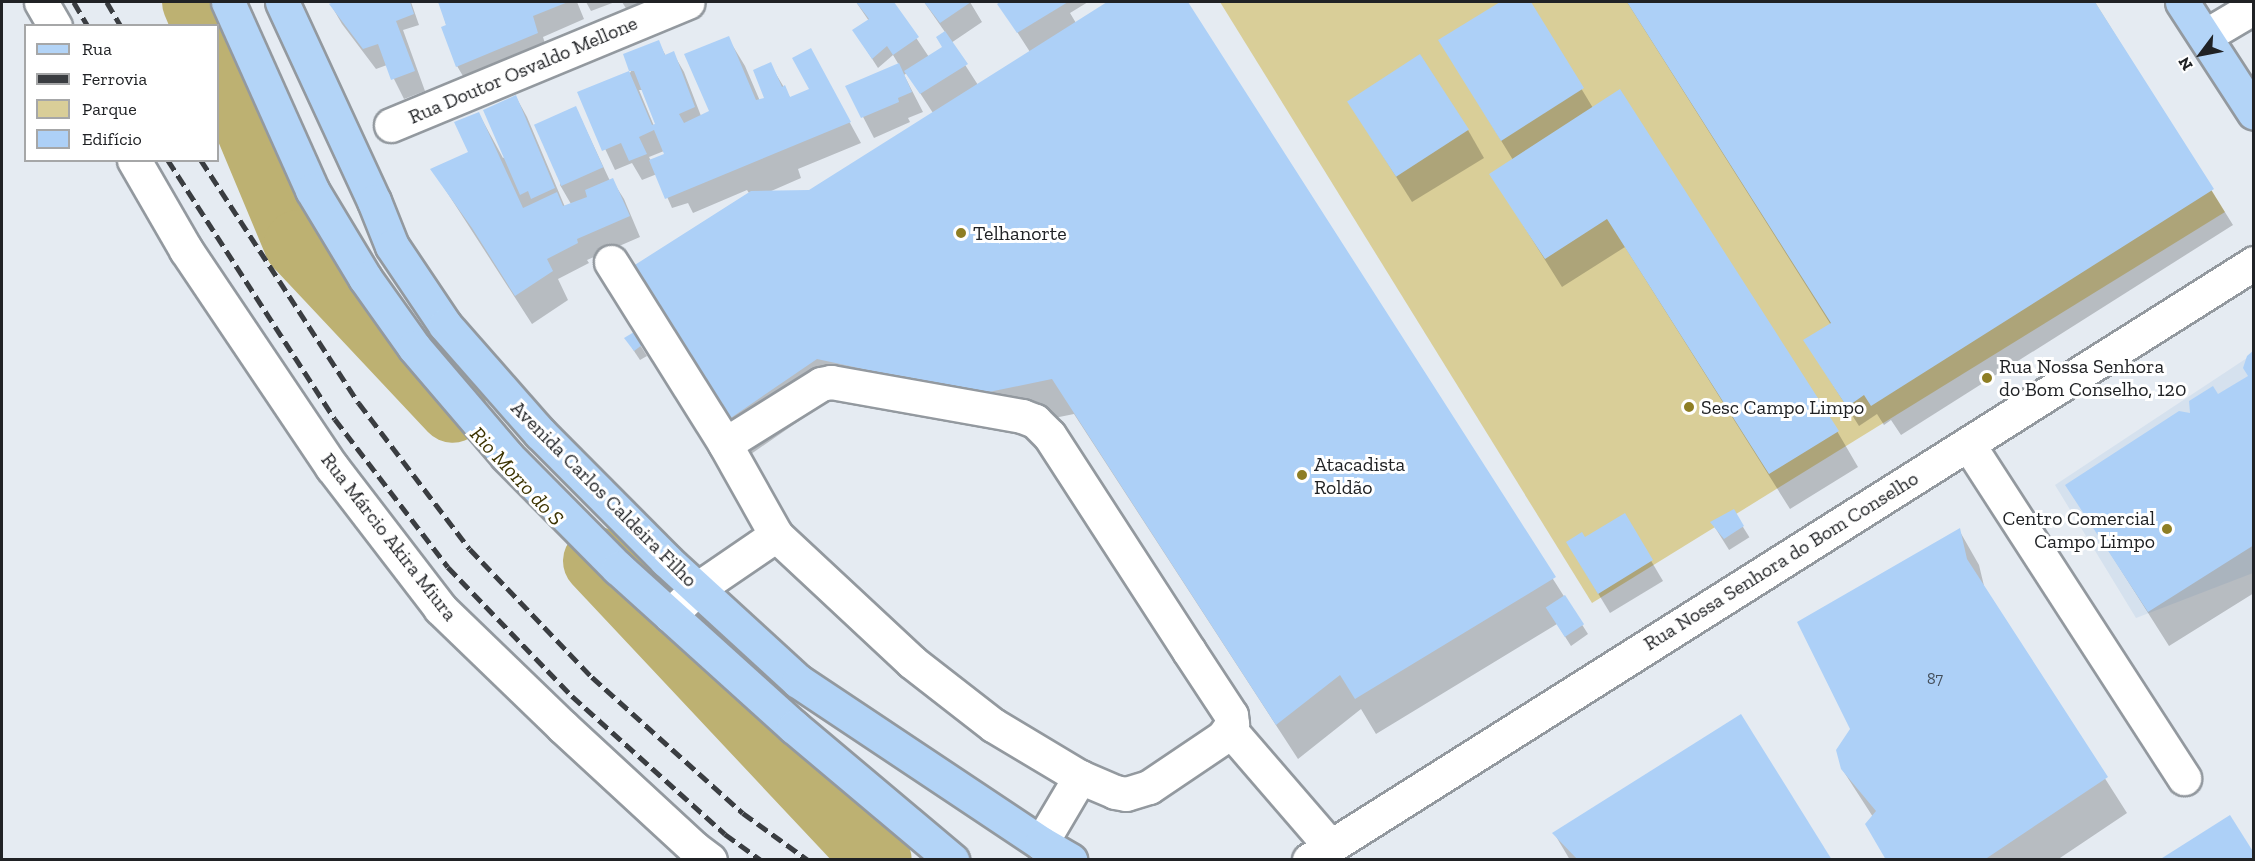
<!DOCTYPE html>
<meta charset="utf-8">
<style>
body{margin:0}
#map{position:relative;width:2255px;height:861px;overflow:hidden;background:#e5ebf2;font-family:"Zilla Slab",serif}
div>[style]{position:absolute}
.built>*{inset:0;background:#d5e1ee}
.green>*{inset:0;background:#d9ce98}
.shadow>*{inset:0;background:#0003;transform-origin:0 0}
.river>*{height:68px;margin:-34px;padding:0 34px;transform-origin:34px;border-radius:34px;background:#bdb172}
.building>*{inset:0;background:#add0f7;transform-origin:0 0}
.roads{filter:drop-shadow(2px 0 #93999f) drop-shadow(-2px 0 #93999f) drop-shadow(0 2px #93999f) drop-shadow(0 -2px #93999f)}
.minor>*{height:33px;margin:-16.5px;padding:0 16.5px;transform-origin:16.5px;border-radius:16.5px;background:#fff}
.major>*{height:33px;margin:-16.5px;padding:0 16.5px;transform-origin:16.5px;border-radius:16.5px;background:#b3d4f7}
.rail>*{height:4.5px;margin-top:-2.25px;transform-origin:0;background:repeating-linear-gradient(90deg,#3a3d41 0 12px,transparent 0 18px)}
.dots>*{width:16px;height:16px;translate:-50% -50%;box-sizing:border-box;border:3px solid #fff;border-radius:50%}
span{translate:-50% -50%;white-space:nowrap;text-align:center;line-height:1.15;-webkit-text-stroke:6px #fff;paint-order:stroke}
.number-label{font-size:16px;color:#434e5a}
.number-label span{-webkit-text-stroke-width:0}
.street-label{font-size:20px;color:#202225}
.poi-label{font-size:20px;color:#202225}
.left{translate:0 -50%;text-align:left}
.right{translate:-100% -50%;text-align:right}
.water-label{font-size:21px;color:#3c3300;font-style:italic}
.frame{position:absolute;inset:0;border:3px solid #202225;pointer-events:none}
.legend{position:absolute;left:24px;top:24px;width:195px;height:138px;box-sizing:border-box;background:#fff;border:2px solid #a6a7a8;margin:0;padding:8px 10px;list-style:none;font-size:18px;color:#202225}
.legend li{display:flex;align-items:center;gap:12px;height:30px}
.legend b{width:30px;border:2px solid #a6a7a8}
.north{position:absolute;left:2171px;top:24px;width:60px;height:60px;-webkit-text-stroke:4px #fff;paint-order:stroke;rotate:238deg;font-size:16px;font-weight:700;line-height:24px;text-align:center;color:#202225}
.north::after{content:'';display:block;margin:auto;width:21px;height:27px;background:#202225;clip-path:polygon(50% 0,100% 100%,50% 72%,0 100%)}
</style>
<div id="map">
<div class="built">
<div style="clip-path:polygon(2253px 354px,2253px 573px,2136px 618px,2055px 485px)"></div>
</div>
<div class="green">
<div style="clip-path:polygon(1220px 2px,2095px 2px,2225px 212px,1592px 603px)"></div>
</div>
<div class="shadow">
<div style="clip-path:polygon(332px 2px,411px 2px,419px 25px,403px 30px,425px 91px,404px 99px,387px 65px,376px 69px,342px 24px,331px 5px)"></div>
<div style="clip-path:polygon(440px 2px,577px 2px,584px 19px,543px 37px,548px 53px,469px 86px,457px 66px)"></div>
<div style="clip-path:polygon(586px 2px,615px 2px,591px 11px)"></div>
<div style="clip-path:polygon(622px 2px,658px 2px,632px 18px)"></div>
<div style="clip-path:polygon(evenodd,856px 2px,892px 2px,929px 57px,944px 48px,945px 32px,924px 2px,970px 2px,982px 22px,951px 43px,978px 85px,1030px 52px,999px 4px,1003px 2px,1088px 2px,1070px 13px,1076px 23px,1110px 2px,1186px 2px,1588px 634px,1571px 646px,1557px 624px,1376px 734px,1361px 709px,1298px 759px,1074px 414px,1000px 429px,838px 394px,741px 461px,621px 275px,749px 193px,747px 190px,693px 213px,688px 203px,672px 208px,657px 174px,642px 180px,632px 163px,615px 170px,579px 93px,631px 72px,625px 55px,658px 42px,666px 56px,673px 53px,684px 72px,701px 116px,711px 112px,728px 38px,745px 66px,760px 101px,767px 99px,770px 64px,791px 99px,811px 89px,821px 70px,861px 143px,798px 169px,801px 178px,769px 192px,809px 191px,933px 113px,907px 73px,904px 75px,923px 112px,908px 118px,910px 122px,874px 138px,847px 86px,899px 65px,893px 55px,878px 68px,860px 40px,869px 21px,856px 2px,639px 90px,643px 90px,657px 125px,654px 126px,639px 90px,856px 2px,664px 151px,667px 162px,651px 161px,649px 157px,664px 151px)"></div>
<div style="clip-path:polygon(1503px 2px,1529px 2px,1593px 108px,1837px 431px,1858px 467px,1790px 509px,1625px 247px,1562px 287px,1491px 174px,1513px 160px,1440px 41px)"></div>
<div style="clip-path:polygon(1627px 2px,2094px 2px,2233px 225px,1901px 435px,1891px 420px,1884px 425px,1877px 414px,1859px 426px,1817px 360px,1831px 325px)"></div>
<div style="clip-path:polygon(516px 97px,527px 117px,565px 207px,571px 204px,560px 185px,576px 108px,610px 181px,612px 180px,624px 199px,640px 237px,587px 260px,589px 263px,558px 279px,568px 300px,532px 324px,432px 169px,470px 152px,479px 114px,503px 158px,505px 157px)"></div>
<div style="clip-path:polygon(1349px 102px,1468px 130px,1484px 158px,1412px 202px)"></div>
<div style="clip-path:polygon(633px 334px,647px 356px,640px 360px,632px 348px)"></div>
<div style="clip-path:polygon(2254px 352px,2254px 593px,2169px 646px,2067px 485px,2192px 415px,2250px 377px)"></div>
<div style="left:1733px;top:511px;width:31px;height:24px;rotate:58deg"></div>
<div style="clip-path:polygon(1624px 515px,1663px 581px,1610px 613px,1579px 562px,1585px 539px)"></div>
<div style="clip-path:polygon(1959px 530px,1979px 565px,1985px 590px,2127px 813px,2057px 860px,1888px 860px,1873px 817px,1842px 769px,1852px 729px)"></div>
<div style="clip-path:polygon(1554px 833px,1830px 860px,1570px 860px)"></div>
</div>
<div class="river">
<div style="left:196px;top:2px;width:26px;rotate:67deg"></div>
<div style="left:218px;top:53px;width:207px;rotate:67.3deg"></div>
<div style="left:298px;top:244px;width:226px;rotate:46.8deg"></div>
<div style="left:597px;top:561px;width:410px;rotate:46.8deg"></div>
</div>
<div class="building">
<div style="clip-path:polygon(333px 2px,410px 2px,414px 14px,396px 21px,415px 71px,391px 80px,378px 44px,363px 49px,329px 4px)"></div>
<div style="clip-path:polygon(438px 2px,568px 2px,533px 16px,538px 33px,456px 67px,441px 27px,446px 25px)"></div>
<div style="clip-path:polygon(856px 2px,894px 2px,919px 37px,893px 55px,887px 46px,872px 59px,852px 30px,869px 19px)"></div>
<div style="clip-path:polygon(924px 2px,971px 2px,940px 23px)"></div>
<div style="clip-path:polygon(1000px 2px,1068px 2px,1017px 33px,997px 4px)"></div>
<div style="clip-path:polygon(1107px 2px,1188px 2px,1556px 577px,1355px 699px,1340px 675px,1276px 725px,1052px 379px,979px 394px,817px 359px,719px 426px,619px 275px,751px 191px,809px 190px)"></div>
<div style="clip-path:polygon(1500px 2px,1531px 2px,1584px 88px,1501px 141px,1438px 40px)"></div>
<div style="clip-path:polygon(1627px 2px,2095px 2px,2214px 189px,1871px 406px,1864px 395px,1847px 407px,1803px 340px,1831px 323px)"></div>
<div style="clip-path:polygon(945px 31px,968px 64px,920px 94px,904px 71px,942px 47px,936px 37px)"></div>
<div style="clip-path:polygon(729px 36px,756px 100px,764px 98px,753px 70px,771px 62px,782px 87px,785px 85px,790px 97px,809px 89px,792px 58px,811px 48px,851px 122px,665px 199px,649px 160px,664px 154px,654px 130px,639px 137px,647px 154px,629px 161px,621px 143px,602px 151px,577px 92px,629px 71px,652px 125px,655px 124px,634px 71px,629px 71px,623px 54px,659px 40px,665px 55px,674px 51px,695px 107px,679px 114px,684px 123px,709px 111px,684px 54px)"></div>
<div style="left:1420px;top:54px;width:90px;height:87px;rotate:57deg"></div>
<div style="clip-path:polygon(899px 63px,912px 92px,898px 98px,899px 102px,861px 118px,845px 86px)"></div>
<div style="clip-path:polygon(1620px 89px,1839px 431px,1769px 474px,1607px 219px,1545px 259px,1489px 174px)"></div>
<div style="clip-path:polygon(516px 95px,555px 188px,531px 199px,528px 191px,520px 195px,483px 110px)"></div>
<div style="left:576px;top:106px;width:67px;height:46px;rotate:66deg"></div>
<div style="clip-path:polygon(479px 112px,523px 208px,557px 192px,563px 206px,587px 197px,585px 190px,613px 178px,630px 216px,577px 239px,578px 243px,547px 259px,553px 271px,515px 296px,472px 228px,430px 169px,468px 152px,454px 122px)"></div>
<div style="clip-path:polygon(634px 332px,642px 345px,634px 351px,624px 338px)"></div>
<div style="clip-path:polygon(2254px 350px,2254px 545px,2148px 612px,2065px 485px,2179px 411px,2190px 413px,2189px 401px,2213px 386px,2218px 394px,2248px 376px,2243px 368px,2247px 356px)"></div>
<div style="clip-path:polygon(1734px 509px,1744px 526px,1724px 539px,1710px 522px)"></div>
<div style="clip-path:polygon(1625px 513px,1653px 560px,1598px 594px,1566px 542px,1582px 532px,1585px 537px)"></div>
<div style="clip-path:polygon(1960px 528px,1967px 559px,2108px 777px,1984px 860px,1886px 860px,1865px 824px,1876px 811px,1841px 769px,1836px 750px,1850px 729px,1797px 622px)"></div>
<div style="left:1565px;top:595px;width:35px;height:23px;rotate:57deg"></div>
<div style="clip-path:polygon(1741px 714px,1832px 860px,1578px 860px,1552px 833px)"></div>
<div style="clip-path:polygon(2230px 815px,2254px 853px,2254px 860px,2159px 860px)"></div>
</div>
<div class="roads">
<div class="minor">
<div style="left:41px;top:2px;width:28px;rotate:60deg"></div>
<div style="left:2205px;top:36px;width:57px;rotate:-30.6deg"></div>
<div style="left:391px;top:125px;width:321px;rotate:-22.5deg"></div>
<div style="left:134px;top:160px;width:104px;rotate:60deg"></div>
<div style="left:186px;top:250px;width:262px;rotate:56.1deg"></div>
<div style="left:332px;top:467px;width:178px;rotate:52.5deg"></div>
<div style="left:440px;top:608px;width:170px;rotate:44deg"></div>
<div style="left:562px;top:726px;width:180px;rotate:42.7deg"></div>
<div style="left:694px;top:848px;width:20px;rotate:37deg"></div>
<div style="left:611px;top:262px;width:215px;rotate:57.9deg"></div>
<div style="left:725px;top:444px;width:104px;rotate:60.7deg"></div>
<div style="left:1968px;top:444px;width:398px;rotate:57.1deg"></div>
<div style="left:670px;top:615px;width:37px;rotate:-44deg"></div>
<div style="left:697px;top:589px;width:96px;rotate:-34.4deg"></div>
<div style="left:776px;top:535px;width:186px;rotate:43deg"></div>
<div style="left:912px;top:662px;width:103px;rotate:37.9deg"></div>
<div style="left:993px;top:725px;width:101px;rotate:30.9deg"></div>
<div style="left:1080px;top:777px;width:38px;rotate:23deg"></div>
<div style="left:1115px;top:792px;width:11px;rotate:10deg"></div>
<div style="left:1126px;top:794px;width:24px;rotate:-17deg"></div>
<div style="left:1149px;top:787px;width:89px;rotate:-34deg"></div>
<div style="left:1223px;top:737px;width:16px;rotate:-55deg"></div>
<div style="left:1232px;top:724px;width:9px;rotate:-96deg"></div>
<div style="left:1231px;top:715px;width:77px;rotate:-123.3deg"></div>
<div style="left:1189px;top:651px;width:257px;rotate:-122.9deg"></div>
<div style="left:1049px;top:435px;width:20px;rotate:-135deg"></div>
<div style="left:1035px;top:421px;width:14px;rotate:-159deg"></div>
<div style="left:1022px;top:416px;width:194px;rotate:-169.9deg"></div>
<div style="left:831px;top:382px;width:10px;rotate:169deg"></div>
<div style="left:821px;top:384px;width:113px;rotate:148deg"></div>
<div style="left:1230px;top:730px;width:153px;rotate:49.2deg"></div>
<div style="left:1041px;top:843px;width:77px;rotate:-59.4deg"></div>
<div style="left:1309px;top:860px;width:1118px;rotate:-32.28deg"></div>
</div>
<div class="major">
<div style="left:228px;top:2px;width:206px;rotate:65.9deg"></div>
<div style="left:312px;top:190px;width:103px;rotate:58.9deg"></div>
<div style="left:365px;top:278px;width:85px;rotate:54.6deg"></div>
<div style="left:414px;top:347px;width:143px;rotate:49.5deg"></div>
<div style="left:507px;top:456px;width:158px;rotate:45.3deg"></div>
<div style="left:618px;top:568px;width:237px;rotate:42.1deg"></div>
<div style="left:794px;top:727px;width:207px;rotate:40.1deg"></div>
<div style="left:282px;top:2px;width:219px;rotate:65.2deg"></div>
<div style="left:374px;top:201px;width:48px;rotate:68.2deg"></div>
<div style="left:392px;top:246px;width:95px;rotate:56.1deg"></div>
<div style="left:445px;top:325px;width:144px;rotate:48.7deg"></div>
<div style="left:540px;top:433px;width:179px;rotate:45.2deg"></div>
<div style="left:666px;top:560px;width:179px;rotate:42.5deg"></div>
<div style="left:798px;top:681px;width:292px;rotate:33.7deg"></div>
<div style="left:1041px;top:843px;width:34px;rotate:30deg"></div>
<div style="left:2182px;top:2px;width:132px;rotate:57deg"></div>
</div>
</div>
<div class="rail">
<div style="left:74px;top:2px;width:28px;rotate:60deg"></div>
<div style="left:107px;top:2px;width:28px;rotate:60deg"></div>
<div style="left:168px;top:160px;width:308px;rotate:57.2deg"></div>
<div style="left:335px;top:419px;width:186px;rotate:52.6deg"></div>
<div style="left:448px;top:567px;width:179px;rotate:46.1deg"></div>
<div style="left:572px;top:696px;width:206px;rotate:42deg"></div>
<div style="left:725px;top:834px;width:44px;rotate:35.8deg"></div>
<div style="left:201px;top:160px;width:290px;rotate:57deg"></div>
<div style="left:359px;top:403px;width:183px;rotate:52.8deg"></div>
<div style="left:470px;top:549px;width:177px;rotate:46.4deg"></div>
<div style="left:592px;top:677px;width:203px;rotate:42deg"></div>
<div style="left:743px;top:813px;width:80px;rotate:35.9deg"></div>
</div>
<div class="dots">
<div style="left:961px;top:233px;background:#8e7e24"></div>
<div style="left:1987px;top:378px;background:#8e7e24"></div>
<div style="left:1689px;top:407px;background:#8e7e24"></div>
<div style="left:1302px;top:475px;background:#8e7e24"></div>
<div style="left:2167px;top:529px;background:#8e7e24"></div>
</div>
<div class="number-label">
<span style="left:1935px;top:679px">87</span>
</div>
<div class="street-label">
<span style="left:523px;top:70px;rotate:-23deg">Rua Doutor Osvaldo Mellone</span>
<span style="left:604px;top:494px;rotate:45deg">Avenida Carlos Caldeira Filho</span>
<span style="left:389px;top:537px;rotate:52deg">Rua Márcio Akira Miura</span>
<span style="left:1781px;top:561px;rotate:-32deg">Rua Nossa Senhora do Bom Conselho</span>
</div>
<div class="poi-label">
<span class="left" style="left:973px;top:233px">Telhanorte</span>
<span class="left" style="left:1999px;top:378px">Rua Nossa Senhora<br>do Bom Conselho, 120</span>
<span class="left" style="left:1701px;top:407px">Sesc Campo Limpo</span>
<span class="left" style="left:1314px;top:476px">Atacadista<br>Roldão</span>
<span class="right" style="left:2155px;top:530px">Centro Comercial<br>Campo Limpo</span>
</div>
<div class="water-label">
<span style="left:517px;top:476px;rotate:47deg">Rio Morro do S</span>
</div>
<div class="frame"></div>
<ul class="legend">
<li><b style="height:8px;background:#b3d4f7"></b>Rua</li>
<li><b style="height:8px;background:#3a3d41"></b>Ferrovia</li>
<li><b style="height:16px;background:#d9ce98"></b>Parque</li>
<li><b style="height:16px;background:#add0f7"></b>Edifício</li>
</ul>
<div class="north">N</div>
</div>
